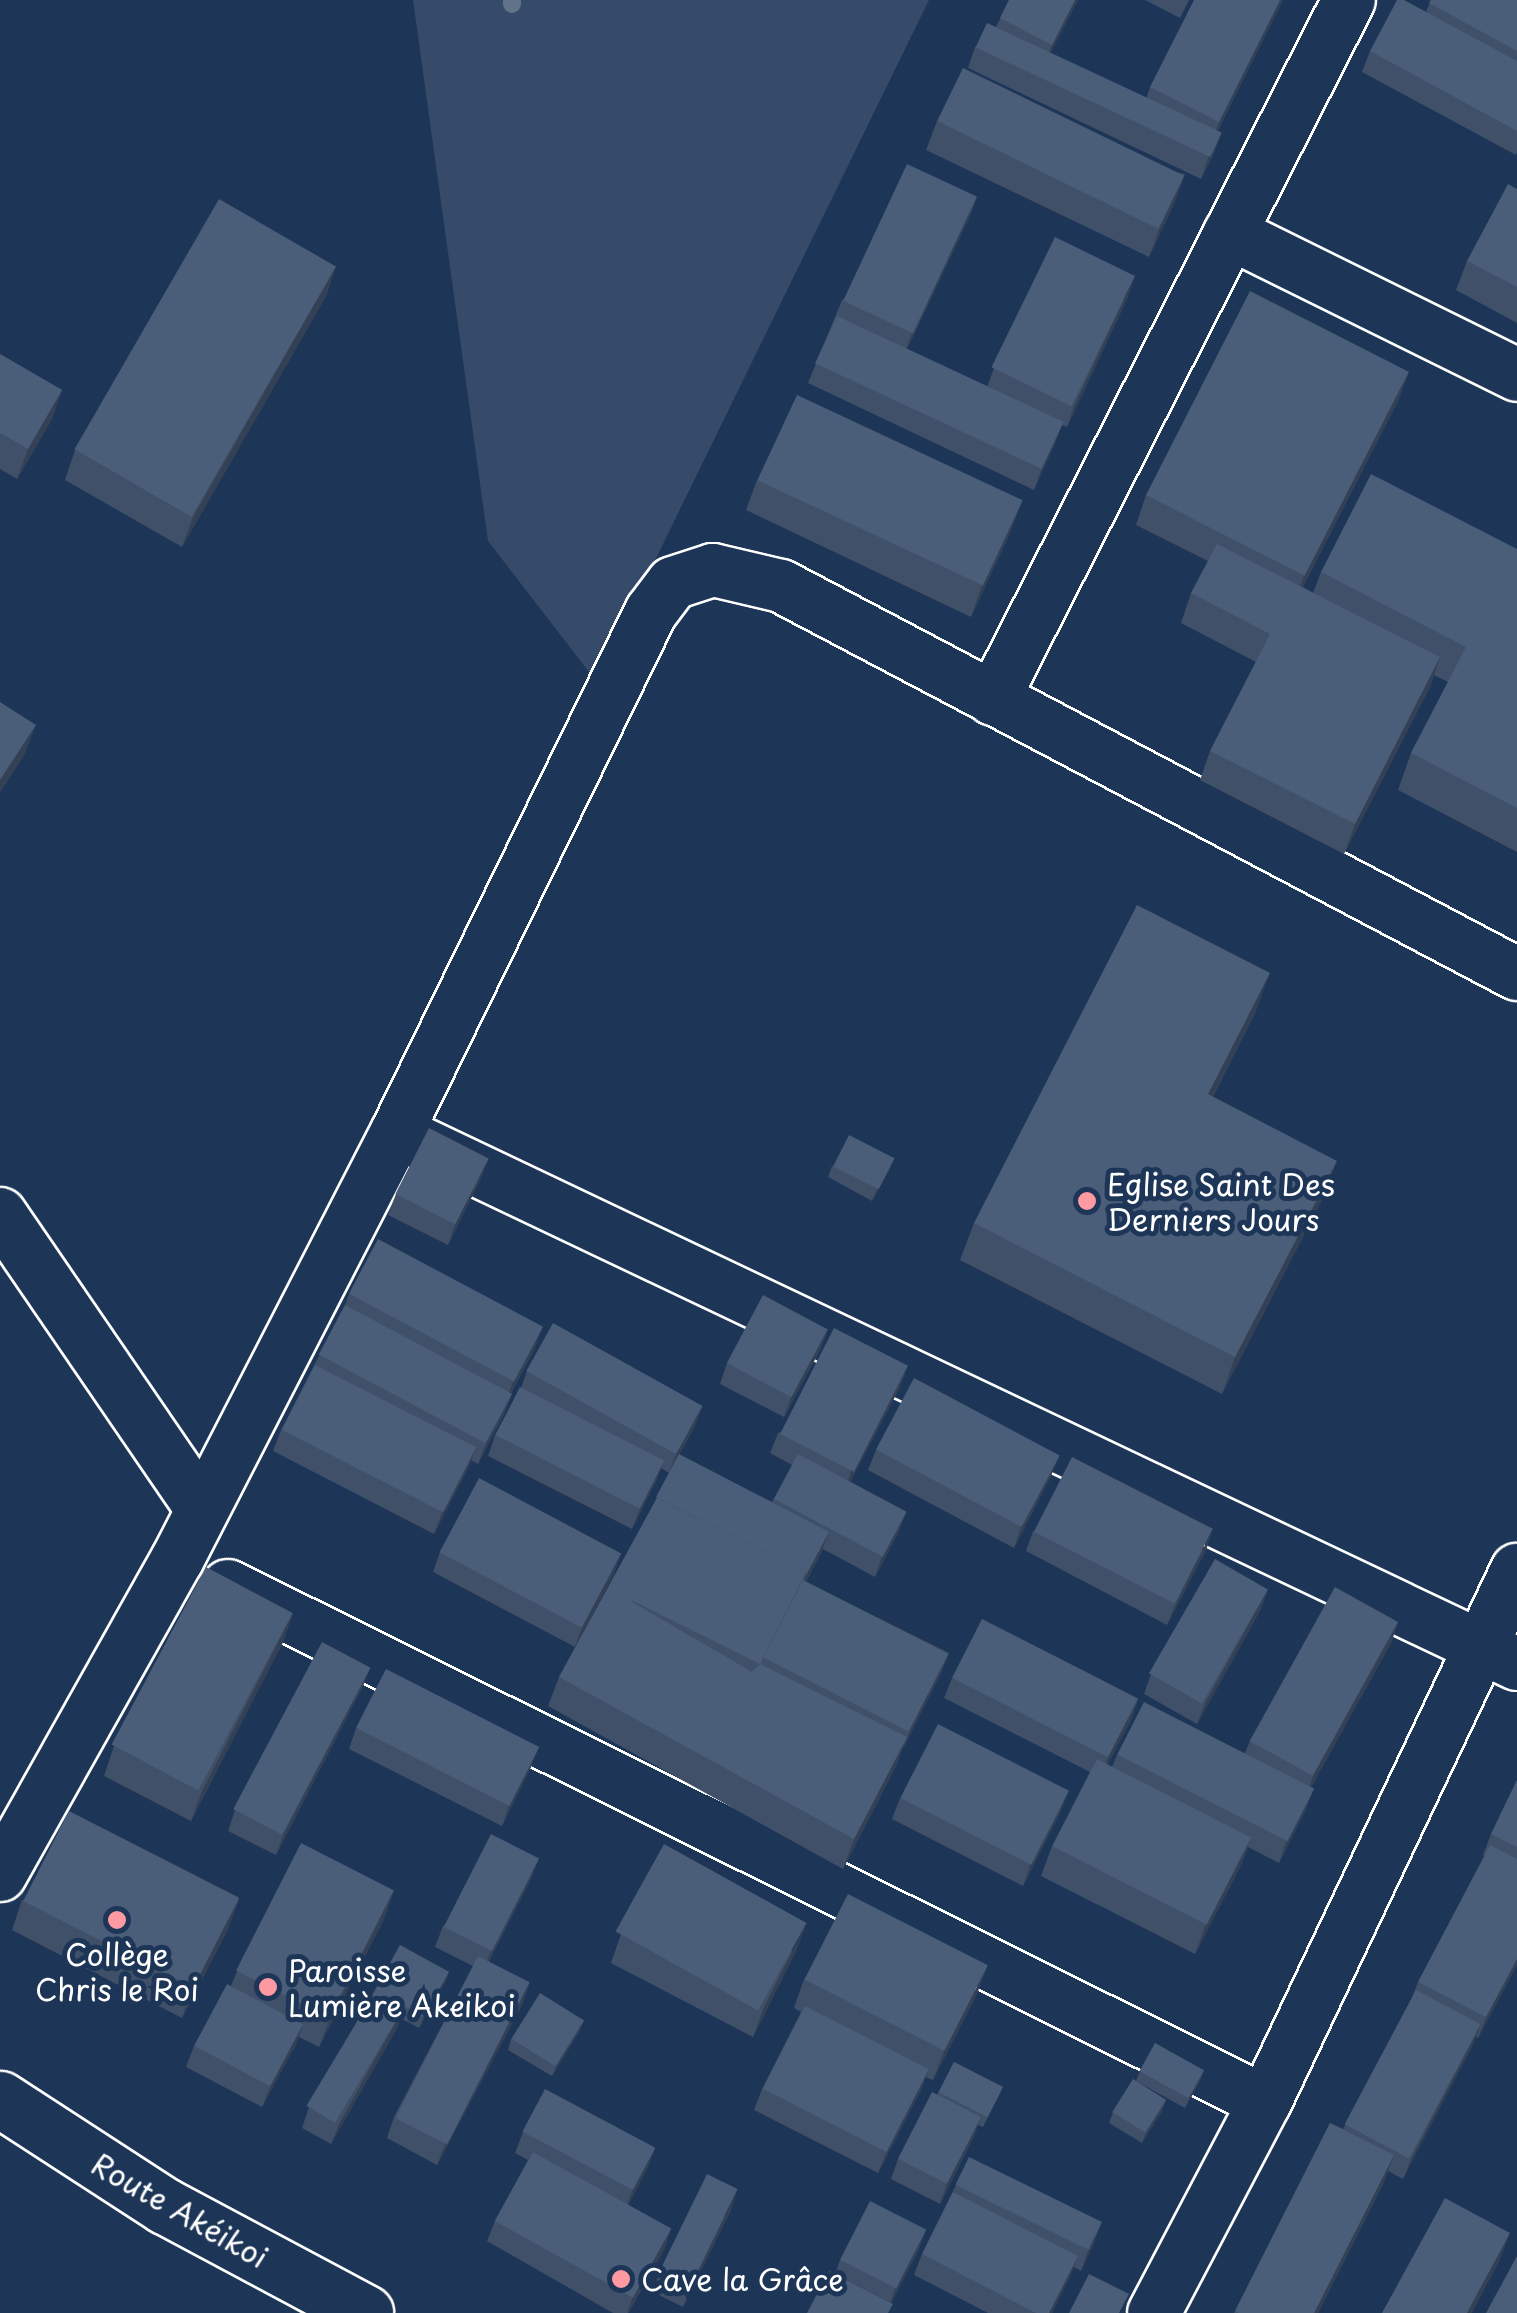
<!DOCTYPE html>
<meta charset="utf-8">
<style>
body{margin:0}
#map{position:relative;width:1517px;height:2313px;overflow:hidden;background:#1d3557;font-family:"Playpen Sans",sans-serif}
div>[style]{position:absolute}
.green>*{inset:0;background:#364b69}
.stream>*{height:18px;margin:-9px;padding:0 9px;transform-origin:9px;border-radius:9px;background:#617289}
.roads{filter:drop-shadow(2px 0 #fff) drop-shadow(-2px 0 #fff) drop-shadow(0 2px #fff) drop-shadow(0 -2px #fff)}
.street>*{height:52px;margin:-26px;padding:0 26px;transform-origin:26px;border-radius:26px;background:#1d3557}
.secondary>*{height:55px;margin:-27.5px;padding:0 27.5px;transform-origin:27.5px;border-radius:27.5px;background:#1d3557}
.wall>*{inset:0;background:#405068}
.shaded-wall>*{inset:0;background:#344155}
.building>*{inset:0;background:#4a5d79;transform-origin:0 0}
.dots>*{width:28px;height:28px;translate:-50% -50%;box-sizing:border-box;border:5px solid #1d3557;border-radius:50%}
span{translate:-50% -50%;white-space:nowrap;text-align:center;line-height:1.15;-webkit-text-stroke:10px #1d3557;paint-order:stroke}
.poi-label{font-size:30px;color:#fff}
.left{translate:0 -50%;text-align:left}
.street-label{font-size:30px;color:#fff}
</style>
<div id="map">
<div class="green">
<div style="clip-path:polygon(413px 0,929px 0,596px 681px,488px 541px)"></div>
</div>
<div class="stream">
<div style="left:512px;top:0;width:4px;rotate:90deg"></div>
</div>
<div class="roads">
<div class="street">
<div style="left:1230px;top:233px;width:320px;rotate:26.3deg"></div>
<div style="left:993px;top:699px;width:784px;rotate:-63.01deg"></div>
<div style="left:397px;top:1132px;width:579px;rotate:-63.97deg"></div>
<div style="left:651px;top:612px;width:36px;rotate:-53deg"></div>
<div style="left:673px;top:583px;width:42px;rotate:-18deg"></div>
<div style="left:713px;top:570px;width:70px;rotate:13.2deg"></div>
<div style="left:781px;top:586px;width:832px;rotate:27.8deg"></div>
<div style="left:0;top:1214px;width:356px;rotate:55.6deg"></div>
<div style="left:228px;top:1586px;width:1158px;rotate:26.45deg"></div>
<div style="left:0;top:1875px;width:361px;rotate:-60.7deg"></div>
<div style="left:177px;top:1560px;width:481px;rotate:-62.8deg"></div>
<div style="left:397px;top:1132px;width:1240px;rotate:25.41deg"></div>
<div style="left:1154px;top:2313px;width:238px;rotate:-62.3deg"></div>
<div style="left:1265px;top:2102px;width:589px;rotate:-64.65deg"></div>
</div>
<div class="secondary">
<div style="left:0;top:2099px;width:197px;rotate:33deg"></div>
<div style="left:165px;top:2206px;width:227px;rotate:28.1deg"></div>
</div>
</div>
<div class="wall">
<div style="clip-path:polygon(1009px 0,1078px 0,1050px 53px,1146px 99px,1150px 87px,1283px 0,1217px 132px,1221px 134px,1213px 155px,1201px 179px,968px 68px,975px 47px,996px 27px)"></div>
<div style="clip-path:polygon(1145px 0,1189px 0,1180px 18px)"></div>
<div style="clip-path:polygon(1431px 0,1517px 0,1517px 152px,1516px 155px,1362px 72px,1370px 51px,1426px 12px)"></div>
<div style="clip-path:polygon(937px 121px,1185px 174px,1174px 204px,1149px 257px,926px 150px)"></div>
<div style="clip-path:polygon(1517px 189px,1517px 323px,1456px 290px,1467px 261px)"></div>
<div style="clip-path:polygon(977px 197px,969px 218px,907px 349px,987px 387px,994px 368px,1128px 297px,1067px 427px,1062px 425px,1034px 490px,808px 383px,842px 300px)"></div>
<div style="clip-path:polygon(336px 266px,326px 296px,182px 547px,65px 480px,75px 450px)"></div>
<div style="clip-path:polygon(0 354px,62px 390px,52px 419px,17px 479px,0 469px)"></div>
<div style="clip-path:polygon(1409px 372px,1398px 401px,1303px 587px,1313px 593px,1321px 572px,1517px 549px,1517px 852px,1398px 790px,1411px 753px,1448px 682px,1434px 675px,1430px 687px,1344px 854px,1200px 780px,1210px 751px,1256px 662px,1181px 623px,1191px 593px,1208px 561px,1136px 525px,1146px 495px)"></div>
<div style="clip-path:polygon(757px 480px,1011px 531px,971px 617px,746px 510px)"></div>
<div style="clip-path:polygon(1256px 1011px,1213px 1097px,1323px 1198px,1222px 1394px,960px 1260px,974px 1223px)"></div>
<div style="clip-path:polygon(832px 1166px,890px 1169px,872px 1201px,828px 1177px)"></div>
<div style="clip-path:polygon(481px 1178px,448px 1245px,388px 1215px,396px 1194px)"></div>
<div style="clip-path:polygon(349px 1294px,535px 1348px,511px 1393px,512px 1394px,504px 1414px,478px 1464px,471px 1460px,434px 1534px,273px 1451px,281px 1430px,345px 1305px)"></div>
<div style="clip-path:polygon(828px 1329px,820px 1350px,784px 1417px,720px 1384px,727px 1363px)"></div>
<div style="clip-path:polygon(527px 1371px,695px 1426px,679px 1455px,772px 1502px,792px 1465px,770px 1453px,778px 1433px,900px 1387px,850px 1482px,906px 1512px,898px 1533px,875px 1577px,823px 1549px,806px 1582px,949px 1653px,941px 1673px,902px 1750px,896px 1766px,843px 1869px,548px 1706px,559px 1677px,653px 1505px,669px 1473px,661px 1468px,656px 1481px,632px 1529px,488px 1456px,495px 1435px,521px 1388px)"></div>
<div style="clip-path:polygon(876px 1450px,1051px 1476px,1014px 1548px,868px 1470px)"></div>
<div style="clip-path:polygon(1033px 1531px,1206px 1550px,1167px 1625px,1026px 1551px)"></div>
<div style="clip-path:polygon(440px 1552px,614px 1574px,575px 1647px,433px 1572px)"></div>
<div style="clip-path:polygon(1268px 1589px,1261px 1609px,1197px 1724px,1144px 1694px,1151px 1674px)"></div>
<div style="clip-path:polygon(293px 1613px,283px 1642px,191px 1821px,104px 1776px,114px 1746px)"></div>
<div style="clip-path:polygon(1398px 1622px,1391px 1643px,1311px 1787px,1314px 1788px,1306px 1809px,1279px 1863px,1248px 1847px,1240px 1867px,1195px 1954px,1041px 1876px,1052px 1846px,1090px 1772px,944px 1698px,952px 1678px,1138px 1699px,1131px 1720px,1107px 1765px,1112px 1767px,1117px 1755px,1245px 1753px,1250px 1741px)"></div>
<div style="clip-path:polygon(370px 1668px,362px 1688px,276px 1855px,228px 1831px,235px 1810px)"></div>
<div style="clip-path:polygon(356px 1728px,531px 1767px,502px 1826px,349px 1749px)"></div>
<div style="clip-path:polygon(1517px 1780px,1517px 1965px,1478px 2038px,1476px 2037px,1403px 2179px,1388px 2171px,1383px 2184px,1318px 2313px,1234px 2313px,1330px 2123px,1343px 2129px,1411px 2000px,1418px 1982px,1485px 1856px,1483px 1855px,1491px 1834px)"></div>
<div style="clip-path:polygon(900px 1798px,1061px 1811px,1023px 1886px,892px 1819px)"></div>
<div style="clip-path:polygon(531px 1879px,489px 1961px,523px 2003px,437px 2165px,387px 2138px,394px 2117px,473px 1966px,435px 1947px,443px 1926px)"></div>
<div style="clip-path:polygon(394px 1890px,384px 1919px,319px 2047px,299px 2037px,262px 2107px,186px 2067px,194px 2046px,231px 1986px,237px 1971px)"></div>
<div style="clip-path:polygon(239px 1899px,228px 1929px,182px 2018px,12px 1930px,22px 1900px)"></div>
<div style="clip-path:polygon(621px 1934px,796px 1951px,753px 2037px,611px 1963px)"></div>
<div style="clip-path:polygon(400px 1945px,449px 1972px,445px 1982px,419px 2028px,400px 2018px,397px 2028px,331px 2144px,302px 2128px,309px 2107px)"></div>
<div style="clip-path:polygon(804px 1979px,977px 1994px,933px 2080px,926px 2077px,921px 2090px,878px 2173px,754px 2110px,762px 2089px,801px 2012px,794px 2008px)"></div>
<div style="clip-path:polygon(580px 2030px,552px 2076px,508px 2050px,511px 2039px)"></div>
<div style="clip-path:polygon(954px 2062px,1003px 2087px,983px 2127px,978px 2125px,973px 2138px,940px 2204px,891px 2179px,898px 2159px,937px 2095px)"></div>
<div style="clip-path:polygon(1204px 2070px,1200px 2081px,1185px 2108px,1136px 2081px,1140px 2071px)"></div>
<div style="clip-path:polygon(1166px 2100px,1162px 2111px,1142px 2143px,1109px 2123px,1113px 2112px)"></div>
<div style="clip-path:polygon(523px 2132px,655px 2148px,647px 2169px,628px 2205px,671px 2229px,664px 2250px,628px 2313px,613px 2313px,487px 2241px,495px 2221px,528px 2160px,515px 2153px)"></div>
<div style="clip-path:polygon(956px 2185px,1094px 2243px,1081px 2271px,1074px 2267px,1052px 2313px,988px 2313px,914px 2275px,922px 2254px)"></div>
<div style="clip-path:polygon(731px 2210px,683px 2307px,653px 2292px,660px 2271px)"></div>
<div style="clip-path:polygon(926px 2230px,918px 2251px,891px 2303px,835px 2274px,840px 2260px)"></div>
</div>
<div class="shaded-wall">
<div style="clip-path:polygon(1075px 0,1078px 0,1044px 66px,1052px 45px)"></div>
<div style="clip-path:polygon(1280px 0,1283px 0,1211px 143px,1219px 122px)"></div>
<div style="clip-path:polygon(1221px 134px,1213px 155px,1201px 179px,1208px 158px)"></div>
<div style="clip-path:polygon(1185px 174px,1174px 204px,1149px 257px,1160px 227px)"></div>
<div style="clip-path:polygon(977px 197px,969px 218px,904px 354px,912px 333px)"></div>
<div style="clip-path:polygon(336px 266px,326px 296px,182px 547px,193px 517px)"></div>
<div style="clip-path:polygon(1135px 276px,1128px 297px,1067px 427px,1074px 406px)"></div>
<div style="clip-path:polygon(1409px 372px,1398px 401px,1294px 605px,1304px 575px)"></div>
<div style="clip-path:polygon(62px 390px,52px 419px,17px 479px,28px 449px)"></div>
<div style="clip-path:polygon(1063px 423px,1055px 444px,1034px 490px,1041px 470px)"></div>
<div style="clip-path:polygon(1022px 502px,1011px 531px,971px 617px,981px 588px)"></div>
<div style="clip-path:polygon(1440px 657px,1430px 687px,1344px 854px,1355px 824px)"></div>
<div style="clip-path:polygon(36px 725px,25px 754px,0 793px,0 780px)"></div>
<div style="clip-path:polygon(1270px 973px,1256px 1011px,1195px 1132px,1208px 1094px)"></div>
<div style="clip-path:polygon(489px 1158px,481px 1178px,448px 1245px,455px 1224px)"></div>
<div style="clip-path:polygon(894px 1158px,890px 1169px,872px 1201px,876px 1191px)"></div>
<div style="clip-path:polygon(1337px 1161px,1323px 1198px,1222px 1394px,1235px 1357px)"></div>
<div style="clip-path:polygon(542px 1328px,535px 1348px,505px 1403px,513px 1382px)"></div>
<div style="clip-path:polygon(828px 1329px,820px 1350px,784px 1417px,791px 1397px)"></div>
<div style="clip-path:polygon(908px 1366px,900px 1387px,844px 1493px,851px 1472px)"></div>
<div style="clip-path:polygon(512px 1394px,504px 1414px,478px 1464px,486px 1443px)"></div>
<div style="clip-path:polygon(703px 1405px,695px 1426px,669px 1473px,677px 1452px)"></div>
<div style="clip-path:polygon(476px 1448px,468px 1469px,434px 1534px,442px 1513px)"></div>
<div style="clip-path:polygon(1059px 1456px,1051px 1476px,1014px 1548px,1021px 1527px)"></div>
<div style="clip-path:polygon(664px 1461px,656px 1481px,632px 1529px,640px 1508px)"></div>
<div style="clip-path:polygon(906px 1512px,898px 1533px,875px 1577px,882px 1556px)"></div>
<div style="clip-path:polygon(1213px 1529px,1206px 1550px,1167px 1625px,1175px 1605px)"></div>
<div style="clip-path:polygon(829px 1532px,821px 1553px,799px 1595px,806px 1575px)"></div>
<div style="clip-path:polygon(622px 1553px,614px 1574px,575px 1647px,582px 1626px)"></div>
<div style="clip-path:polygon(1268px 1589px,1261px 1609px,1197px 1724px,1205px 1703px)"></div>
<div style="clip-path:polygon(293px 1613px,283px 1642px,191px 1821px,202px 1791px)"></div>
<div style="clip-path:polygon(1398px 1622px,1391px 1643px,1306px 1797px,1313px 1776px)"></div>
<div style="clip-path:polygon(949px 1653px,941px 1673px,903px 1750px,910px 1729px)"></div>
<div style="clip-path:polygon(370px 1668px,362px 1688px,276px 1855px,283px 1835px)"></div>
<div style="clip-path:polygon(1138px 1699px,1131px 1720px,1101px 1778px,1108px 1757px)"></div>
<div style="clip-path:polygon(907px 1737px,896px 1766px,843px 1869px,854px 1839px)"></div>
<div style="clip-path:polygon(539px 1747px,531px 1767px,502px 1826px,509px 1806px)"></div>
<div style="clip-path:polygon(1314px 1788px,1306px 1809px,1279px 1863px,1286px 1842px)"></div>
<div style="clip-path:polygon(1069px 1790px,1061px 1811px,1023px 1886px,1030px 1865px)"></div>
<div style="clip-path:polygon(1251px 1837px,1240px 1867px,1195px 1954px,1206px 1924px)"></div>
<div style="clip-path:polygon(539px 1858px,531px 1879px,483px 1971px,491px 1951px)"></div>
<div style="clip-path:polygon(394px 1890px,384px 1919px,319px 2047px,330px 2018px)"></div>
<div style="clip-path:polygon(239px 1899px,228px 1929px,182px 2018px,192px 1988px)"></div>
<div style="clip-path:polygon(807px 1922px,796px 1951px,753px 2037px,764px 2007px)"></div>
<div style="clip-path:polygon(1517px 1959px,1517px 1965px,1478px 2038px,1486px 2017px)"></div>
<div style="clip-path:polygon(988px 1965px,977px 1994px,933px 2080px,944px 2051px)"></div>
<div style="clip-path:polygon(449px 1972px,445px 1982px,419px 2028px,423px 2017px)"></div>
<div style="clip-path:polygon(530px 1982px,523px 2003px,437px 2165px,445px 2144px)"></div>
<div style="clip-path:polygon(404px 2007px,397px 2028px,331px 2144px,339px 2124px)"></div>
<div style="clip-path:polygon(584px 2020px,580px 2030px,552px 2076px,556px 2066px)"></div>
<div style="clip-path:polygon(303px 2024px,296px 2045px,262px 2107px,270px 2087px)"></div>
<div style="clip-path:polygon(1481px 2024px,1473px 2045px,1403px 2179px,1411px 2159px)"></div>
<div style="clip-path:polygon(929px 2069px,921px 2090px,878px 2173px,886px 2153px)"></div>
<div style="clip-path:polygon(1204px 2070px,1200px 2081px,1185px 2108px,1189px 2098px)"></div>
<div style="clip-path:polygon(1166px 2100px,1162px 2111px,1142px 2143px,1146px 2132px)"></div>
<div style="clip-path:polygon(981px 2117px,973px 2138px,940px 2204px,947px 2183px)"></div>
<div style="clip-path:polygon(655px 2148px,647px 2169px,625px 2211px,632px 2191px)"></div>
<div style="clip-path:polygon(1394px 2155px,1383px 2184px,1318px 2313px,1314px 2313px)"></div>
<div style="clip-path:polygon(738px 2189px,731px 2210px,683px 2307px,691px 2286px)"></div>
<div style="clip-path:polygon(1102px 2222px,1094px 2243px,1081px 2271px,1088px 2250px)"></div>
<div style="clip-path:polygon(671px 2229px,664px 2250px,627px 2313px,632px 2299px)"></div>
<div style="clip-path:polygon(926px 2230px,918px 2251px,888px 2309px,895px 2289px)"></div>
<div style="clip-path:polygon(1510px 2233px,1499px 2262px,1472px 2313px,1467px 2313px)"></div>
<div style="clip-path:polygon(1078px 2256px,1070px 2277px,1052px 2313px,1049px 2313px)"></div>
</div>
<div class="building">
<div style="clip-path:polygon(1009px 0,1075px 0,1052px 45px,1000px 18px)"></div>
<div style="clip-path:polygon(1194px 0,1280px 0,1219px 122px,1150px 87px)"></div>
<div style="clip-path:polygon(1397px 0,1404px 0,1517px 61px,1517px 131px,1370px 51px)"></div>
<div style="clip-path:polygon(1431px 0,1517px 0,1517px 51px,1429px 3px)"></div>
<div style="left:987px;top:23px;width:259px;height:27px;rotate:25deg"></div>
<div style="left:963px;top:68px;width:246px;height:59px;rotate:26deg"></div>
<div style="left:907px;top:164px;width:77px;height:151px;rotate:25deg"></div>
<div style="clip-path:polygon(1508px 184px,1517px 189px,1517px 287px,1467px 261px)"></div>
<div style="left:219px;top:199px;width:135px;height:289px;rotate:30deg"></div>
<div style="left:1055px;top:237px;width:89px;height:145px;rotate:26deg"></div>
<div style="left:1250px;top:291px;width:178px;height:229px;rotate:27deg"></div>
<div style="left:837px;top:316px;width:250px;height:52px;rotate:25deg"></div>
<div style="clip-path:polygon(0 354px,62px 390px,28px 449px,0 433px)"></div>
<div style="left:797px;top:395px;width:249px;height:94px;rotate:25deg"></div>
<div style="clip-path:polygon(1371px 474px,1517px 549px,1517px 808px,1411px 753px,1466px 647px,1321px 572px)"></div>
<div style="clip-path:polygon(1217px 544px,1440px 657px,1355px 824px,1210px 751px,1270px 634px,1191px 593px)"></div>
<div style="clip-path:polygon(0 702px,36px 725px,0 780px)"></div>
<div style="clip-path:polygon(1137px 905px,1270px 973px,1208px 1094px,1337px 1161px,1235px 1357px,974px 1223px)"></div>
<div style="left:429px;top:1128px;width:67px;height:74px;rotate:27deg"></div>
<div style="left:849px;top:1135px;width:51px;height:35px;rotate:27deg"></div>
<div style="left:378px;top:1239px;width:187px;height:62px;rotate:28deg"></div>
<div style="left:763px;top:1295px;width:73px;height:77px;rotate:28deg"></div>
<div style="left:345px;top:1305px;width:189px;height:56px;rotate:28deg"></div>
<div style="left:553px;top:1323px;width:171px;height:55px;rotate:29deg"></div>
<div style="left:834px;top:1328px;width:83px;height:119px;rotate:27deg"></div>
<div style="left:315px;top:1365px;width:181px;height:73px;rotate:27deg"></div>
<div style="left:914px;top:1378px;width:165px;height:81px;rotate:28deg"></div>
<div style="left:520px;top:1387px;width:162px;height:54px;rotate:27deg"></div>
<div style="clip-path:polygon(679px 1454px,829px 1532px,806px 1575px,806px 1572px,656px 1497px)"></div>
<div style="left:798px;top:1454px;width:123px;height:51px;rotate:28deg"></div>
<div style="left:1072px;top:1457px;width:158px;height:84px;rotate:27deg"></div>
<div style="left:479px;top:1478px;width:161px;height:84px;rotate:28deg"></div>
<div style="clip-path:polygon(evenodd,657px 1498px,806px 1572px,760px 1664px,907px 1737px,854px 1839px,559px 1677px,657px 1498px,633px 1601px,760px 1664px,752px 1672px,632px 1602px,633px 1601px)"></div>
<div style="left:1215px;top:1559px;width:61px;height:132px;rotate:30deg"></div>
<div style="left:206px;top:1567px;width:98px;height:201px;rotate:28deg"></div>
<div style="left:803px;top:1580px;width:163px;height:87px;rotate:27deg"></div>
<div style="left:1335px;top:1587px;width:72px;height:176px;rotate:29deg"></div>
<div style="left:982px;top:1619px;width:175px;height:66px;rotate:27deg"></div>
<div style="left:322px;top:1642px;width:55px;height:189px;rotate:28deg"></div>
<div style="left:386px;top:1669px;width:172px;height:66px;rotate:27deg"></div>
<div style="left:1144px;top:1702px;width:191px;height:59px;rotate:27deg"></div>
<div style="left:938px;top:1724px;width:147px;height:83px;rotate:27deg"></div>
<div style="left:1097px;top:1759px;width:173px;height:98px;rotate:27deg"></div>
<div style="clip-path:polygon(1517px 1780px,1517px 1847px,1491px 1834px)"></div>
<div style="left:69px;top:1811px;width:191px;height:101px;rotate:27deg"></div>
<div style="left:491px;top:1834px;width:54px;height:104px;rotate:27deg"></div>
<div style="left:301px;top:1843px;width:104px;height:143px;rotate:27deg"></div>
<div style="left:664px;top:1844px;width:163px;height:100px;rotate:29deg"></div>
<div style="clip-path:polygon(1490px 1845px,1517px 1859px,1517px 1959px,1486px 2017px,1418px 1982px)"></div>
<div style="left:848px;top:1894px;width:157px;height:96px;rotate:27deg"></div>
<div style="clip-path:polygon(400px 1945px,449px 1972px,423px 2017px,376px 1990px,375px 1991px)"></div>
<div style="left:478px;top:1956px;width:58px;height:182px;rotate:27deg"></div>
<div style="left:227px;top:1984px;width:86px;height:70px;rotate:28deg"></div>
<div style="left:376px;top:1990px;width:33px;height:135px;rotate:31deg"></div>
<div style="left:1416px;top:1990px;width:73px;height:152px;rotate:28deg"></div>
<div style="left:540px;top:1993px;width:52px;height:54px;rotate:32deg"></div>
<div style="left:805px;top:2006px;width:139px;height:93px;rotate:27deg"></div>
<div style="left:1155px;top:2043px;width:56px;height:32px;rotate:29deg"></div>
<div style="left:954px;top:2062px;width:55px;height:34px;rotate:27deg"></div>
<div style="left:1133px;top:2079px;width:39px;height:39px;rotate:32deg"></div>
<div style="left:545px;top:2089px;width:125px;height:48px;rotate:28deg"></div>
<div style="left:932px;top:2092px;width:55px;height:75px;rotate:27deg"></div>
<div style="clip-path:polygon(1330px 2123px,1394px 2155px,1314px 2313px,1239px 2313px,1235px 2311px)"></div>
<div style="left:533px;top:2152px;width:158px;height:79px;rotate:29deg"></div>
<div style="left:969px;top:2157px;width:148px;height:31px;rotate:26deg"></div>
<div style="left:707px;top:2174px;width:34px;height:108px;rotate:26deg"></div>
<div style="clip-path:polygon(953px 2192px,1078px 2256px,1049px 2313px,1036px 2313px,922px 2254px)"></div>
<div style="clip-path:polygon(1445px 2198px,1510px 2233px,1467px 2313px,1382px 2313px)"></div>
<div style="left:870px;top:2201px;width:63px;height:66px;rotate:27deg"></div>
<div style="clip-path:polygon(1517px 2256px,1517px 2313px,1486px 2313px)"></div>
<div style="clip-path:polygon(829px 2271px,893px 2304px,888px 2313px,807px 2313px)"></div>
<div style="clip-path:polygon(1089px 2274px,1129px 2294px,1119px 2313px,1069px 2313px)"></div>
</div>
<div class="dots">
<div style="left:1087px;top:1201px;background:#ff9aa2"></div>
<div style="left:117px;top:1920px;background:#ff9aa2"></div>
<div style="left:268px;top:1987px;background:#ff9aa2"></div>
<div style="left:621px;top:2279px;background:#ff9aa2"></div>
</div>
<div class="poi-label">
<span class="left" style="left:1107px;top:1201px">Eglise Saint Des<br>Derniers Jours</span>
<span style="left:117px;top:1971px">Collège<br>Chris le Roi</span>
<span class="left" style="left:288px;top:1987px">Paroisse<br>Lumière Akeikoi</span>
<span class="left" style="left:641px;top:2279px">Cave la Grâce</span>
</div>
<div class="street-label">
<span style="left:180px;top:2210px;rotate:30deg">Route Akéikoi</span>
</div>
</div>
